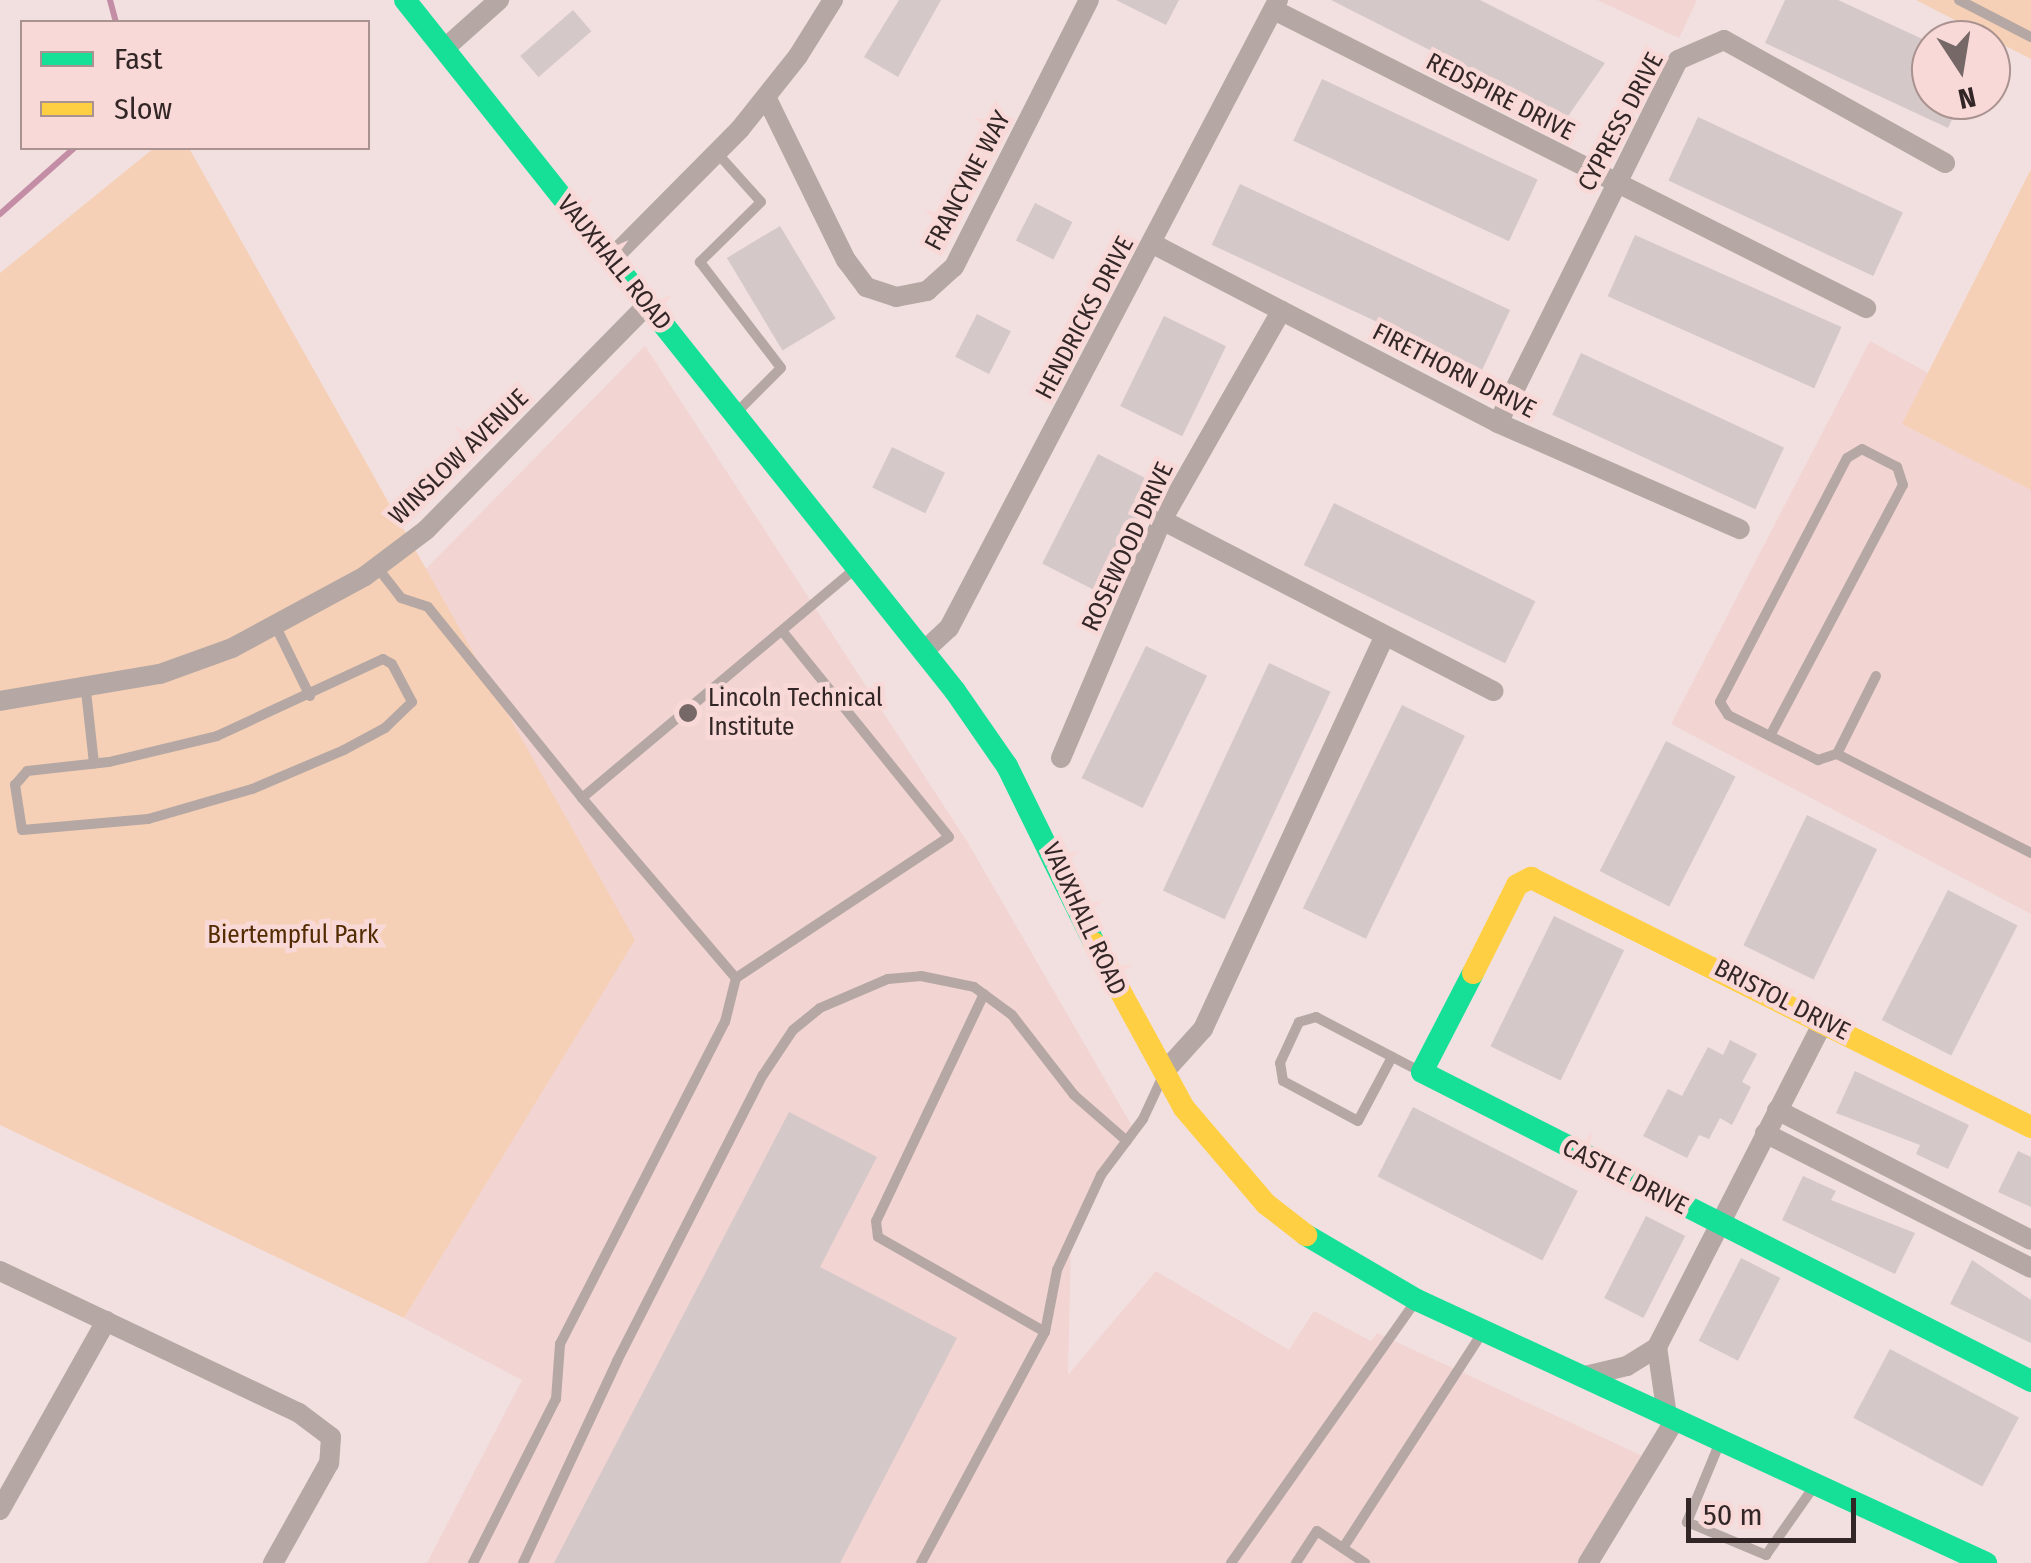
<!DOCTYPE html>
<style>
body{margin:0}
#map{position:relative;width:2031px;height:1563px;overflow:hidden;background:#f1e0df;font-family:"Fira Sans Condensed",sans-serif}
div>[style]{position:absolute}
.built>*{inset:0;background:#f2d4d2}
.green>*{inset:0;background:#f6d0b6}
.stream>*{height:6px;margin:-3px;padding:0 3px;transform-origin:3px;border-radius:3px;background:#c48da6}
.building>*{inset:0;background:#d5c8c8;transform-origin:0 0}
.lane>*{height:10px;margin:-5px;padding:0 5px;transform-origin:5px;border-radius:5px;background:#b5a8a4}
.street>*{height:20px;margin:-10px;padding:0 10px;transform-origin:10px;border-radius:10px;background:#b5a8a4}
.fast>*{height:22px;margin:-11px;padding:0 11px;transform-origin:11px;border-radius:11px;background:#16e098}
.slow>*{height:22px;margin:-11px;padding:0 11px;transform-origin:11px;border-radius:11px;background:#ffcf43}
.dots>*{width:28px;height:28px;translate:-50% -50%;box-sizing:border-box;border:5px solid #f9d9d7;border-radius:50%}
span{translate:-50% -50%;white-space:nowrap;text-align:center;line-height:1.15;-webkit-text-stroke:9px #f9d9d7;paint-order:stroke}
.street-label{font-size:25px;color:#322726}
.poi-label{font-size:25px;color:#322726}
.left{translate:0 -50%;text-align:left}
.park-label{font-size:25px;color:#522b00}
.legend{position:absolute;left:20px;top:20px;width:350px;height:130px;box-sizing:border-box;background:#f9d9d7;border:2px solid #a99290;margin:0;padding:12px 18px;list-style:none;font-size:30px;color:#322726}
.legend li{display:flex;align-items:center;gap:20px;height:50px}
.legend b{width:50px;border:2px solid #a99290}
.north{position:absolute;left:1911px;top:20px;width:100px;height:100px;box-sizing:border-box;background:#f9d9d7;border:2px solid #a99290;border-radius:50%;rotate:168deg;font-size:28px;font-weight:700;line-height:40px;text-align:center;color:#322726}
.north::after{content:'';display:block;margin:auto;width:35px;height:45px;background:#756867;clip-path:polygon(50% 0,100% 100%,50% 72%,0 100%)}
.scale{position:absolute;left:1686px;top:1498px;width:170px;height:45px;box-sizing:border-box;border:5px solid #322726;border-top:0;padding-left:12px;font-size:30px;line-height:35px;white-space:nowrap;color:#322726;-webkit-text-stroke:8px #f9d9d7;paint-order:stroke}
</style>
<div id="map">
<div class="built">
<div style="clip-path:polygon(1597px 0,1697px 0,1679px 38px)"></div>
<div style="clip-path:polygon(1870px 341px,1928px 373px,1903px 424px,2031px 490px,2031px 914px,1671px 724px)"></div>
<div style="clip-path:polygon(645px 346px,968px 843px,1132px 1126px,1071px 1239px,1068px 1375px,1156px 1271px,1289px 1350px,1314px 1311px,1371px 1341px,1377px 1333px,1647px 1458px,1587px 1563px,427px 1563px,522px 1380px,404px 1318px,634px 940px,412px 583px)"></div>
</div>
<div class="green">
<div style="clip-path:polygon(1916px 0,2031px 0,2031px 59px)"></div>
<div style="clip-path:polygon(154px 148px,189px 148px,635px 940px,404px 1318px,0 1125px,0 273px)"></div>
<div style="clip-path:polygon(2031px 169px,2031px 490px,1902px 424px)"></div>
</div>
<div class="stream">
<div style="left:110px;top:0;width:23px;rotate:75deg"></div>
<div style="left:0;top:214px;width:99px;rotate:-41.7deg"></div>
</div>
<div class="building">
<div style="clip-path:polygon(899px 0,941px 0,898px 77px,864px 57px)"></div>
<div style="clip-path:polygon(1116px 0,1179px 0,1166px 25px)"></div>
<div style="clip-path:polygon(1331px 0,1480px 0,1605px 63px,1566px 119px)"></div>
<div style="clip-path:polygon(1785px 0,1838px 0,1931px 43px,1931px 100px,1961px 100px,1948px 128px,1765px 43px)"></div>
<div style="left:573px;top:10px;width:28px;height:70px;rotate:49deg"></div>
<div style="left:1322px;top:79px;width:238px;height:68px;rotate:25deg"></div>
<div style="left:1698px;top:117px;width:226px;height:70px;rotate:25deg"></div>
<div style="left:1240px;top:184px;width:298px;height:67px;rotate:25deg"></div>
<div style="left:1035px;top:203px;width:42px;height:42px;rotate:27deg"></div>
<div style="left:780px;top:226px;width:108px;height:62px;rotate:59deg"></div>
<div style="left:1635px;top:235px;width:226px;height:67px;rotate:24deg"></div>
<div style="left:977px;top:314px;width:38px;height:48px;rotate:27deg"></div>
<div style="left:1164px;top:316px;width:69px;height:100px;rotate:26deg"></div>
<div style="left:1581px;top:353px;width:224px;height:68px;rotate:25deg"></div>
<div style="left:892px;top:447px;width:59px;height:45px;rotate:26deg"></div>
<div style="left:1098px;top:454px;width:66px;height:123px;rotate:27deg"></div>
<div style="left:1334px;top:503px;width:224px;height:69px;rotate:26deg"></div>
<div style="left:1146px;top:646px;width:68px;height:147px;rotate:26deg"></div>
<div style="left:1269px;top:663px;width:68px;height:251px;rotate:25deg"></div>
<div style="left:1402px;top:705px;width:70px;height:226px;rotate:26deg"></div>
<div style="left:1666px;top:741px;width:78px;height:146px;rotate:27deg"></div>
<div style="left:1807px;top:815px;width:78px;height:145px;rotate:26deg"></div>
<div style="left:1948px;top:890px;width:78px;height:146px;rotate:27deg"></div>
<div style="left:1554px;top:916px;width:78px;height:145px;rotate:26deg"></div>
<div style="clip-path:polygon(1730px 1040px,1757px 1054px,1742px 1082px,1751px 1087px,1732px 1125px,1720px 1118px,1709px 1139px,1699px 1135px,1687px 1158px,1643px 1136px,1668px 1089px,1682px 1096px,1708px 1047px,1723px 1055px)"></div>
<div style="clip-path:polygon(1855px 1071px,1969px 1125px,1948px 1169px,1916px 1154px,1920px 1145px,1836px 1113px)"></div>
<div style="left:1413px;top:1107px;width:185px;height:78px;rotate:27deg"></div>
<div style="clip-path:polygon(789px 1112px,877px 1157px,820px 1267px,957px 1338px,840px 1563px,554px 1563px)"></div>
<div style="clip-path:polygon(2018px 1151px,2031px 1157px,2031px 1207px,1998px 1192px)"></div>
<div style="clip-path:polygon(1803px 1176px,1836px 1191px,1831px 1200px,1915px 1233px,1895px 1274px,1782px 1220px)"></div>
<div style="left:1646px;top:1216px;width:44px;height:92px;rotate:27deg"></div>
<div style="left:1741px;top:1258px;width:44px;height:93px;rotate:27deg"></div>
<div style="clip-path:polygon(1972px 1260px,2031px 1300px,2031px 1343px,1950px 1304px)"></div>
<div style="left:1890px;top:1349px;width:146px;height:78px;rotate:28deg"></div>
</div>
<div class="lane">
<div style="left:1959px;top:0;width:81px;rotate:27.2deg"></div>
<div style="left:718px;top:154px;width:64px;rotate:48.1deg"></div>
<div style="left:761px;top:202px;width:86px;rotate:135.5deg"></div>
<div style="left:700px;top:262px;width:133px;rotate:52.6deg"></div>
<div style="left:781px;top:368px;width:65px;rotate:135deg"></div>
<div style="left:377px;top:567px;width:39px;rotate:52deg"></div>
<div style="left:401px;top:598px;width:28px;rotate:18deg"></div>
<div style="left:428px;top:607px;width:245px;rotate:51.1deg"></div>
<div style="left:582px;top:798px;width:358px;rotate:-40deg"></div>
<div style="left:276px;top:627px;width:77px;rotate:63.8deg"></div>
<div style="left:383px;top:659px;width:10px;rotate:29deg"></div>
<div style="left:392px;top:664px;width:43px;rotate:62.2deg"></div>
<div style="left:412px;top:702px;width:37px;rotate:136deg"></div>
<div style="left:385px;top:728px;width:47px;rotate:151.8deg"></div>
<div style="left:344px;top:750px;width:100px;rotate:157deg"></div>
<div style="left:252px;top:789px;width:108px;rotate:163.9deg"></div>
<div style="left:148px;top:819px;width:126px;rotate:175deg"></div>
<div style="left:22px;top:830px;width:46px;rotate:-98.8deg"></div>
<div style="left:15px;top:785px;width:18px;rotate:-49deg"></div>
<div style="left:27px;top:771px;width:82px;rotate:-6.3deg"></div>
<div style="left:109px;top:762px;width:111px;rotate:-13.5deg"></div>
<div style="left:217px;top:736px;width:183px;rotate:-24.9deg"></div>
<div style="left:1876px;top:676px;width:87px;rotate:116.6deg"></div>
<div style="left:1837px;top:754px;width:218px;rotate:27deg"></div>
<div style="left:86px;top:691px;width:73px;rotate:83.7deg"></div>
<div style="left:1770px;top:736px;width:284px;rotate:-62.1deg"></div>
<div style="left:1903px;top:485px;width:19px;rotate:-108deg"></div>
<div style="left:1897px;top:467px;width:39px;rotate:-153deg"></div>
<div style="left:1862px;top:449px;width:17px;rotate:149deg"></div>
<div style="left:1847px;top:458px;width:275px;rotate:117.5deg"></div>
<div style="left:1720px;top:702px;width:15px;rotate:58deg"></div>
<div style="left:1728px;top:715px;width:101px;rotate:26.6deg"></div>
<div style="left:1818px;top:760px;width:20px;rotate:-18deg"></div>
<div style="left:582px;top:798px;width:237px;rotate:49.5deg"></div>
<div style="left:736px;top:978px;width:255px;rotate:-33.5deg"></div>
<div style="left:949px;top:837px;width:264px;rotate:-129deg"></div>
<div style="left:984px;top:994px;width:251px;rotate:115.4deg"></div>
<div style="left:876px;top:1221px;width:16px;rotate:83deg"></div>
<div style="left:878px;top:1237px;width:192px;rotate:29.6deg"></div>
<div style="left:1392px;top:1057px;width:72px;rotate:118deg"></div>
<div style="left:1358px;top:1121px;width:85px;rotate:-151.9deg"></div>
<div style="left:1283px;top:1081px;width:18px;rotate:-99deg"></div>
<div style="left:1280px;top:1063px;width:45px;rotate:-65.1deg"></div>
<div style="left:1299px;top:1022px;width:18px;rotate:-16deg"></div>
<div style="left:1316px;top:1017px;width:119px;rotate:27.6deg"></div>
<div style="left:1720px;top:1442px;width:87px;rotate:112.4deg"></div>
<div style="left:1687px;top:1522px;width:86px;rotate:22.7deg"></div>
<div style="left:1766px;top:1555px;width:85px;rotate:-55deg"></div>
<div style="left:1343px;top:1548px;width:254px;rotate:-57.1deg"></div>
<div style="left:473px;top:1563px;width:184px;rotate:-63.2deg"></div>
<div style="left:556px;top:1399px;width:55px;rotate:-85.8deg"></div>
<div style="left:560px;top:1344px;width:362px;rotate:-62.9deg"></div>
<div style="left:725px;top:1022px;width:45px;rotate:-76deg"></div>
<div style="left:523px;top:1563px;width:223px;rotate:-65deg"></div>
<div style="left:617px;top:1361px;width:321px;rotate:-63deg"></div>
<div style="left:763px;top:1075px;width:54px;rotate:-56.3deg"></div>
<div style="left:793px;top:1030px;width:35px;rotate:-39deg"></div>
<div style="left:820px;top:1008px;width:74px;rotate:-23.1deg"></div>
<div style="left:888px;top:979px;width:33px;rotate:-5deg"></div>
<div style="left:921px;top:976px;width:54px;rotate:11.7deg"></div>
<div style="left:974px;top:987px;width:47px;rotate:36.4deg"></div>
<div style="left:1012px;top:1015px;width:101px;rotate:52.2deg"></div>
<div style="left:1074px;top:1095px;width:70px;rotate:41deg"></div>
<div style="left:921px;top:1563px;width:262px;rotate:-61.8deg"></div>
<div style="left:1045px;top:1332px;width:63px;rotate:-79deg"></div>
<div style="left:1057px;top:1270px;width:105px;rotate:-65.1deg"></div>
<div style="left:1101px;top:1175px;width:70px;rotate:-53.1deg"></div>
<div style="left:1143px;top:1119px;width:45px;rotate:-65.1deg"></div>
<div style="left:1231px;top:1563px;width:321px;rotate:-54.8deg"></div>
<div style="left:1296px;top:1563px;width:38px;rotate:-57deg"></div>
<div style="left:1317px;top:1531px;width:58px;rotate:33.7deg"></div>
</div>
<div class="street">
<div style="left:1274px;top:10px;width:663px;rotate:26.72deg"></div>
<div style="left:444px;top:49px;width:74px;rotate:-41.7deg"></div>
<div style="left:766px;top:97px;width:182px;rotate:63.9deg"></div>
<div style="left:846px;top:260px;width:34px;rotate:53deg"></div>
<div style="left:866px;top:287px;width:32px;rotate:18deg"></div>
<div style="left:896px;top:297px;width:32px;rotate:-11deg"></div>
<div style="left:927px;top:291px;width:36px;rotate:-42deg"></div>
<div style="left:954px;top:267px;width:299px;rotate:-63.2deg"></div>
<div style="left:1153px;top:244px;width:389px;rotate:27.4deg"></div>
<div style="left:1498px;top:423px;width:264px;rotate:23.7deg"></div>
<div style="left:611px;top:259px;width:183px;rotate:-45.2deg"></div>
<div style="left:740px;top:129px;width:93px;rotate:-51.5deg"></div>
<div style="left:798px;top:56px;width:66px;rotate:-58deg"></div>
<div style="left:1498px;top:423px;width:405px;rotate:-63.6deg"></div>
<div style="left:1678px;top:60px;width:50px;rotate:-23.5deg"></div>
<div style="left:1724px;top:40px;width:253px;rotate:29.1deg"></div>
<div style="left:1162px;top:520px;width:373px;rotate:27.3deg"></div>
<div style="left:923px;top:652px;width:35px;rotate:-43deg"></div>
<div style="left:949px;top:628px;width:709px;rotate:-62.35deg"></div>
<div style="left:0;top:701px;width:162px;rotate:-9.6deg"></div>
<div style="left:160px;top:674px;width:77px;rotate:-19.9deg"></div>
<div style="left:232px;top:648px;width:151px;rotate:-28.4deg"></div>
<div style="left:365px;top:576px;width:76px;rotate:-37deg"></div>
<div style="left:426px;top:530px;width:315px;rotate:-45.5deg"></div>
<div style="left:1061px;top:758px;width:259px;rotate:-67deg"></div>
<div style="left:1162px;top:520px;width:241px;rotate:-60.3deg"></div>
<div style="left:1164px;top:1072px;width:58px;rotate:-47.8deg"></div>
<div style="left:1203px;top:1029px;width:433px;rotate:-65.2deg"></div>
<div style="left:1777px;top:1110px;width:285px;rotate:27.1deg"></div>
<div style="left:1765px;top:1133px;width:298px;rotate:26.9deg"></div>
<div style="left:0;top:1271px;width:331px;rotate:25.4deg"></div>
<div style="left:299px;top:1413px;width:40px;rotate:37deg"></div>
<div style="left:331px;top:1437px;width:26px;rotate:94deg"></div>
<div style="left:329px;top:1463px;width:115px;rotate:119.2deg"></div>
<div style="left:1585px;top:1376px;width:43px;rotate:-13.4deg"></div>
<div style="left:1627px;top:1366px;width:36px;rotate:-32deg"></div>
<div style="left:1667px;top:1416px;width:70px;rotate:-98.2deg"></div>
<div style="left:1657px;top:1347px;width:354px;rotate:-62.9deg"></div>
<div style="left:1818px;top:1032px;width:13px;rotate:-39deg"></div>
<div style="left:0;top:1510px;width:217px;rotate:-60.7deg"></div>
<div style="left:1588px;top:1563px;width:167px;rotate:-58.7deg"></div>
</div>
<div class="fast">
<div style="left:405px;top:0;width:883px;rotate:51.48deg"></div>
<div style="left:955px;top:691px;width:91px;rotate:55.3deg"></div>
<div style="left:1007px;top:766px;width:197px;rotate:63.8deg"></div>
<div style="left:1473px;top:973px;width:111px;rotate:117.3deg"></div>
<div style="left:1422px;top:1072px;width:683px;rotate:26.9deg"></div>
<div style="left:1306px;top:1235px;width:129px;rotate:30.4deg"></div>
<div style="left:1417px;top:1300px;width:627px;rotate:24.81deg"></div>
</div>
<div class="slow">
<div style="left:1094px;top:943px;width:188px;rotate:61.4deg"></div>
<div style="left:1184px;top:1108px;width:126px;rotate:49.5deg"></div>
<div style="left:1266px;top:1204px;width:51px;rotate:37.8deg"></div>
<div style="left:1473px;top:973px;width:98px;rotate:-63.4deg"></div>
<div style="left:1517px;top:885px;width:16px;rotate:-27deg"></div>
<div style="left:1531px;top:878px;width:559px;rotate:26.47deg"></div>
</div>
<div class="dots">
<div style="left:688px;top:713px;background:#756867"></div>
</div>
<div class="street-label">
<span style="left:1500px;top:97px;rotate:27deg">REDSPIRE DRIVE</span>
<span style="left:1621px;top:122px;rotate:-62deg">CYPRESS DRIVE</span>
<span style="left:968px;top:181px;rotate:-62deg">FRANCYNE WAY</span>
<span style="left:614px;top:263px;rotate:51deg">VAUXHALL ROAD</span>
<span style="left:1085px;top:318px;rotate:-62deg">HENDRICKS DRIVE</span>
<span style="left:1454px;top:371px;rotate:27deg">FIRETHORN DRIVE</span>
<span style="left:459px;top:457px;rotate:-44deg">WINSLOW AVENUE</span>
<span style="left:1128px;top:547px;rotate:-65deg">ROSEWOOD DRIVE</span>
<span style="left:1084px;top:919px;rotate:65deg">VAUXHALL ROAD</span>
<span style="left:1782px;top:1000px;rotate:27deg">BRISTOL DRIVE</span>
<span style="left:1625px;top:1177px;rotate:27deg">CASTLE DRIVE</span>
</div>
<div class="poi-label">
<span class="left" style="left:708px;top:713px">Lincoln Technical<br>Institute</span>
</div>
<div class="park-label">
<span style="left:293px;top:935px">Biertempful Park</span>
</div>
<ul class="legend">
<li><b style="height:12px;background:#16e098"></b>Fast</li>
<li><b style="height:12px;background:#ffcf43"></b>Slow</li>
</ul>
<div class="north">N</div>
<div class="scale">50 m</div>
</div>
